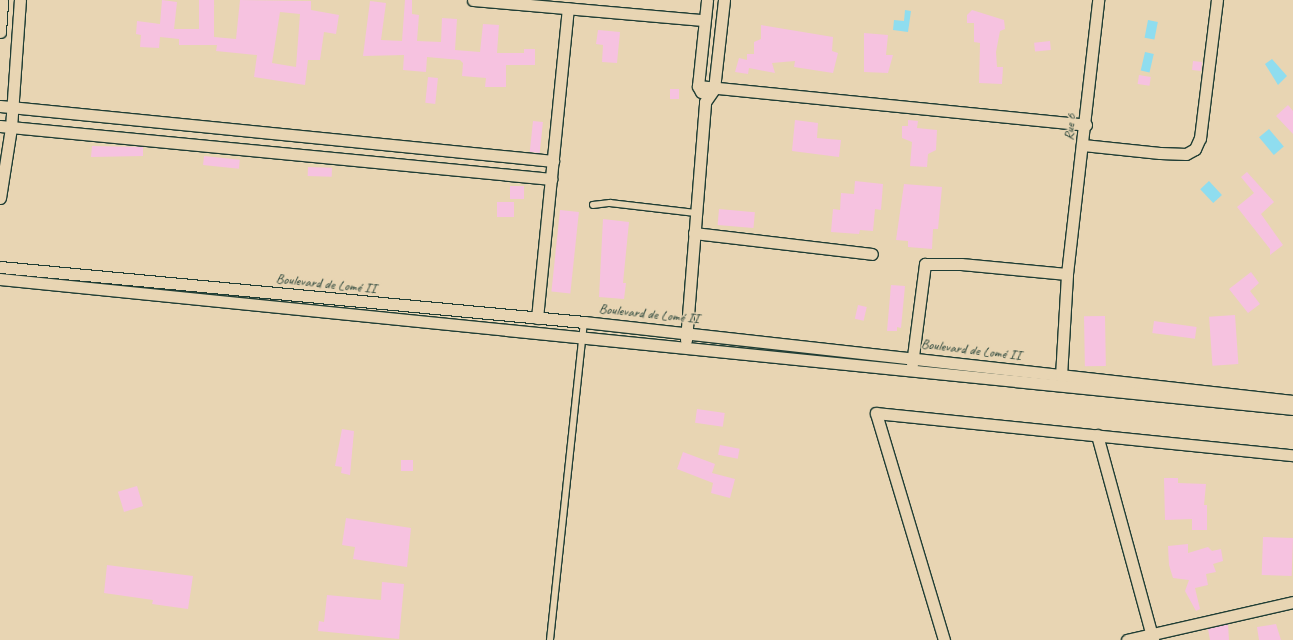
<!DOCTYPE html>
<meta charset="utf-8">
<style>
body{margin:0}
#map{position:relative;width:1293px;height:640px;overflow:hidden;background:#e8d5b3;font-family:Caveat,sans-serif}
div>[style]{position:absolute}
.water>*{inset:0;background:#8fddef;transform-origin:0 0}
.building>*{inset:0;background:#f6c2e0;transform-origin:0 0}
.roads{filter:drop-shadow(1px 0 #1f3d34) drop-shadow(-1px 0 #1f3d34) drop-shadow(0 1px #1f3d34) drop-shadow(0 -1px #1f3d34)}
.service>*{height:5.5px;margin:-2.75px;padding:0 2.75px;transform-origin:2.75px;border-radius:2.75px;background:#e8d5b3}
.minor>*{height:11px;margin:-5.5px;padding:0 5.5px;transform-origin:5.5px;border-radius:5.5px;background:#e8d5b3}
span{translate:-50% -50%;white-space:nowrap;text-align:center;line-height:1.15;-webkit-text-stroke:3px #e8d5b3;paint-order:stroke}
.street-label{font-size:14px;color:#1f3d34}
</style>
<div id="map">
<div class="water">
<div style="clip-path:polygon(905px 10px,911px 11px,908px 32px,893px 30px,894px 20px,904px 21px)"></div>
<div style="left:1148px;top:20px;width:10px;height:18px;rotate:11deg"></div>
<div style="left:1145px;top:52px;width:9px;height:19px;rotate:13deg"></div>
<div style="clip-path:polygon(1272px 59px,1287px 76px,1278px 85px,1265px 64px)"></div>
<div style="left:1269px;top:129px;width:23px;height:13px;rotate:50deg"></div>
<div style="left:1209px;top:181px;width:19px;height:12px;rotate:47deg"></div>
</div>
<div class="building">
<div style="clip-path:polygon(evenodd,162px 0,177px 2px,174px 29px,199px 29px,199px 0,214px 0,214px 37px,236px 39px,240px 0,311px 1px,311px 10px,339px 15px,336px 34px,324px 32px,320px 60px,308px 60px,305px 85px,254px 77px,257px 55px,216px 51px,217px 45px,179px 45px,179px 39px,160px 37px,159px 48px,140px 47px,141px 35px,136px 34px,137px 21px,160px 24px,162px 0,280px 12px,300px 14px,296px 67px,272px 63px,280px 12px)"></div>
<div style="clip-path:polygon(405px 0,412px 0,412px 14px,419px 15px,417px 41px,441px 42px,442px 18px,457px 19px,455px 50px,480px 52px,483px 24px,499px 25px,497px 53px,524px 53px,524px 49px,535px 49px,535px 65px,506px 65px,506px 87px,485px 87px,486px 78px,462px 76px,463px 63px,460px 60px,427px 57px,426px 72px,403px 70px,404px 55px,363px 56px,370px 1px,386px 3px,381px 40px,402px 41px)"></div>
<div style="clip-path:polygon(972px 10px,1004px 20px,1005px 29px,1000px 31px,996px 52px,997px 67px,1003px 67px,1002px 84px,979px 83px,980px 43px,974px 42px,974px 23px,967px 23px,967px 15px)"></div>
<div style="clip-path:polygon(761px 25px,833px 37px,832px 51px,838px 53px,833px 73px,794px 67px,795px 61px,772px 63px,775px 73px,749px 68px,748px 74px,735px 72px,739px 58px,747px 60px,747px 54px,754px 54px,754px 42px,761px 39px)"></div>
<div style="clip-path:polygon(598px 30px,620px 32px,617px 63px,602px 62px,603px 45px,596px 44px)"></div>
<div style="clip-path:polygon(864px 33px,888px 35px,886px 55px,893px 55px,888px 73px,864px 72px)"></div>
<div style="left:1050px;top:41px;width:9px;height:16px;rotate:84deg"></div>
<div style="left:1193px;top:61px;width:9px;height:9px;rotate:6deg"></div>
<div style="left:1139px;top:75px;width:12px;height:9px;rotate:9deg"></div>
<div style="left:428px;top:77px;width:10px;height:26px;rotate:6deg"></div>
<div style="left:670px;top:89px;width:9px;height:10px"></div>
<div style="clip-path:polygon(1288px 105px,1293px 111px,1293px 134px,1276px 116px)"></div>
<div style="clip-path:polygon(795px 120px,818px 123px,817px 138px,841px 140px,839px 157px,792px 151px)"></div>
<div style="clip-path:polygon(908px 120px,918px 121px,917px 128px,937px 130px,936px 150px,928px 154px,927px 167px,910px 166px,912px 142px,902px 138px,902px 126px,908px 126px)"></div>
<div style="left:533px;top:121px;width:10px;height:31px;rotate:6deg"></div>
<div style="clip-path:polygon(92px 146px,143px 147px,143px 156px,91px 157px)"></div>
<div style="left:204px;top:156px;width:36px;height:9px;rotate:6deg"></div>
<div style="left:308px;top:167px;width:24px;height:9px;rotate:2deg"></div>
<div style="clip-path:polygon(1247px 172px,1274px 202px,1261px 214px,1283px 245px,1270px 255px,1270px 249px,1237px 207px,1254px 193px,1241px 177px)"></div>
<div style="clip-path:polygon(855px 181px,883px 184px,881px 210px,875px 209px,873px 231px,860px 230px,859px 234px,831px 232px,833px 209px,840px 210px,841px 193px,854px 194px)"></div>
<div style="clip-path:polygon(904px 184px,942px 187px,938px 229px,933px 229px,932px 249px,908px 247px,908px 241px,896px 240px)"></div>
<div style="left:510px;top:186px;width:14px;height:13px"></div>
<div style="left:497px;top:202px;width:17px;height:15px"></div>
<div style="left:719px;top:209px;width:36px;height:16px;rotate:5deg"></div>
<div style="left:560px;top:210px;width:19px;height:82px;rotate:6deg"></div>
<div style="clip-path:polygon(603px 219px,629px 222px,623px 283px,626px 283px,624px 299px,599px 297px)"></div>
<div style="clip-path:polygon(1251px 272px,1259px 283px,1250px 291px,1260px 304px,1248px 313px,1229px 289px)"></div>
<div style="clip-path:polygon(891px 285px,905px 286px,901px 328px,897px 327px,897px 331px,887px 331px)"></div>
<div style="left:858px;top:305px;width:9px;height:14px;rotate:13deg"></div>
<div style="left:1235px;top:315px;width:49px;height:26px;rotate:86deg"></div>
<div style="left:1105px;top:316px;width:50px;height:21px;rotate:89deg"></div>
<div style="left:1154px;top:321px;width:43px;height:12px;rotate:8deg"></div>
<div style="left:697px;top:409px;width:28px;height:14px;rotate:8deg"></div>
<div style="clip-path:polygon(342px 429px,354px 431px,350px 475px,341px 473px,342px 467px,335px 466px)"></div>
<div style="left:720px;top:445px;width:20px;height:10px;rotate:11deg"></div>
<div style="clip-path:polygon(683px 452px,715px 464px,712px 473px,735px 479px,730px 498px,711px 493px,713px 483px,677px 469px)"></div>
<div style="left:401px;top:460px;width:12px;height:11px"></div>
<div style="clip-path:polygon(1164px 478px,1178px 478px,1178px 483px,1206px 484px,1204px 505px,1207px 505px,1207px 530px,1192px 530px,1192px 519px,1165px 520px)"></div>
<div style="left:137px;top:486px;width:21px;height:20px;rotate:73deg"></div>
<div style="clip-path:polygon(346px 518px,411px 528px,407px 567px,353px 559px,355px 547px,342px 545px)"></div>
<div style="left:1263px;top:537px;width:30px;height:38px;rotate:2deg"></div>
<div style="clip-path:polygon(1188px 544px,1188px 553px,1208px 547px,1212px 551px,1221px 549px,1223px 561px,1213px 564px,1216px 572px,1206px 574px,1208px 585px,1195px 588px,1200px 609px,1196px 611px,1185px 591px,1189px 580px,1173px 578px,1169px 565px,1168px 546px)"></div>
<div style="clip-path:polygon(107px 565px,193px 576px,188px 609px,152px 604px,153px 600px,104px 593px)"></div>
<div style="clip-path:polygon(382px 582px,404px 584px,399px 639px,318px 631px,319px 621px,324px 622px,327px 595px,381px 600px)"></div>
<div style="clip-path:polygon(1228px 624px,1229px 640px,1210px 640px,1208px 629px)"></div>
<div style="clip-path:polygon(1276px 624px,1281px 640px,1259px 640px,1257px 627px)"></div>
</div>
<div class="roads">
<div class="service">
<div style="left:593px;top:205px;width:17px;rotate:-7deg"></div>
<div style="left:610px;top:203px;width:86px;rotate:6.7deg"></div>
<div style="left:550px;top:640px;width:320px;rotate:-83.9deg"></div>
</div>
<div class="minor">
<div style="left:473px;top:0;width:231px;rotate:5deg"></div>
<div style="left:0;top:32px;width:32px;rotate:-86deg"></div>
<div style="left:698px;top:86px;width:390px;rotate:5.7deg"></div>
<div style="left:701px;top:92px;width:7px;rotate:-117deg"></div>
<div style="left:698px;top:86px;width:86px;rotate:-84deg"></div>
<div style="left:0;top:106px;width:556px;rotate:5.68deg"></div>
<div style="left:0;top:126px;width:554px;rotate:5.49deg"></div>
<div style="left:1083px;top:145px;width:77px;rotate:5.9deg"></div>
<div style="left:1160px;top:153px;width:26px;rotate:2deg"></div>
<div style="left:1186px;top:154px;width:10px;rotate:-29deg"></div>
<div style="left:1195px;top:149px;width:12px;rotate:-66deg"></div>
<div style="left:1200px;top:138px;width:139px;rotate:-83deg"></div>
<div style="left:0;top:198px;width:71px;rotate:-81.1deg"></div>
<div style="left:11px;top:128px;width:128px;rotate:-86deg"></div>
<div style="left:694px;top:233px;width:179px;rotate:6.7deg"></div>
<div style="left:0;top:267px;width:587px;rotate:5.38deg"></div>
<div style="left:584px;top:322px;width:713px;rotate:6.36deg"></div>
<div style="left:0;top:279px;width:1300px;rotate:5.74deg"></div>
<div style="left:537px;top:318px;width:311px;rotate:-84.3deg"></div>
<div style="left:686px;top:340px;width:239px;rotate:-85.4deg"></div>
<div style="left:705px;top:102px;width:16px;rotate:-55deg"></div>
<div style="left:714px;top:89px;width:90px;rotate:-83.6deg"></div>
<div style="left:912px;top:364px;width:101px;rotate:-82.6deg"></div>
<div style="left:925px;top:264px;width:36px"></div>
<div style="left:961px;top:264px;width:106px;rotate:5.4deg"></div>
<div style="left:1061px;top:376px;width:102px;rotate:-86.6deg"></div>
<div style="left:1067px;top:274px;width:276px;rotate:-83.5deg"></div>
<div style="left:1097px;top:435px;width:213px;rotate:74.7deg"></div>
<div style="left:944px;top:640px;width:237px;rotate:-106.7deg"></div>
<div style="left:876px;top:413px;width:419px;rotate:5.8deg"></div>
<div style="left:1127px;top:640px;width:170px;rotate:-12.9deg"></div>
</div>
</div>
<div class="street-label">
<span style="left:1070px;top:127px;rotate:-84deg">Rue 6</span>
<span style="left:326px;top:284px;rotate:6deg">Boulevard de Lomé II</span>
<span style="left:649px;top:314px;rotate:6deg">Boulevard de Lomé II</span>
<span style="left:971px;top:350px;rotate:7deg">Boulevard de Lomé II</span>
</div>
</div>
